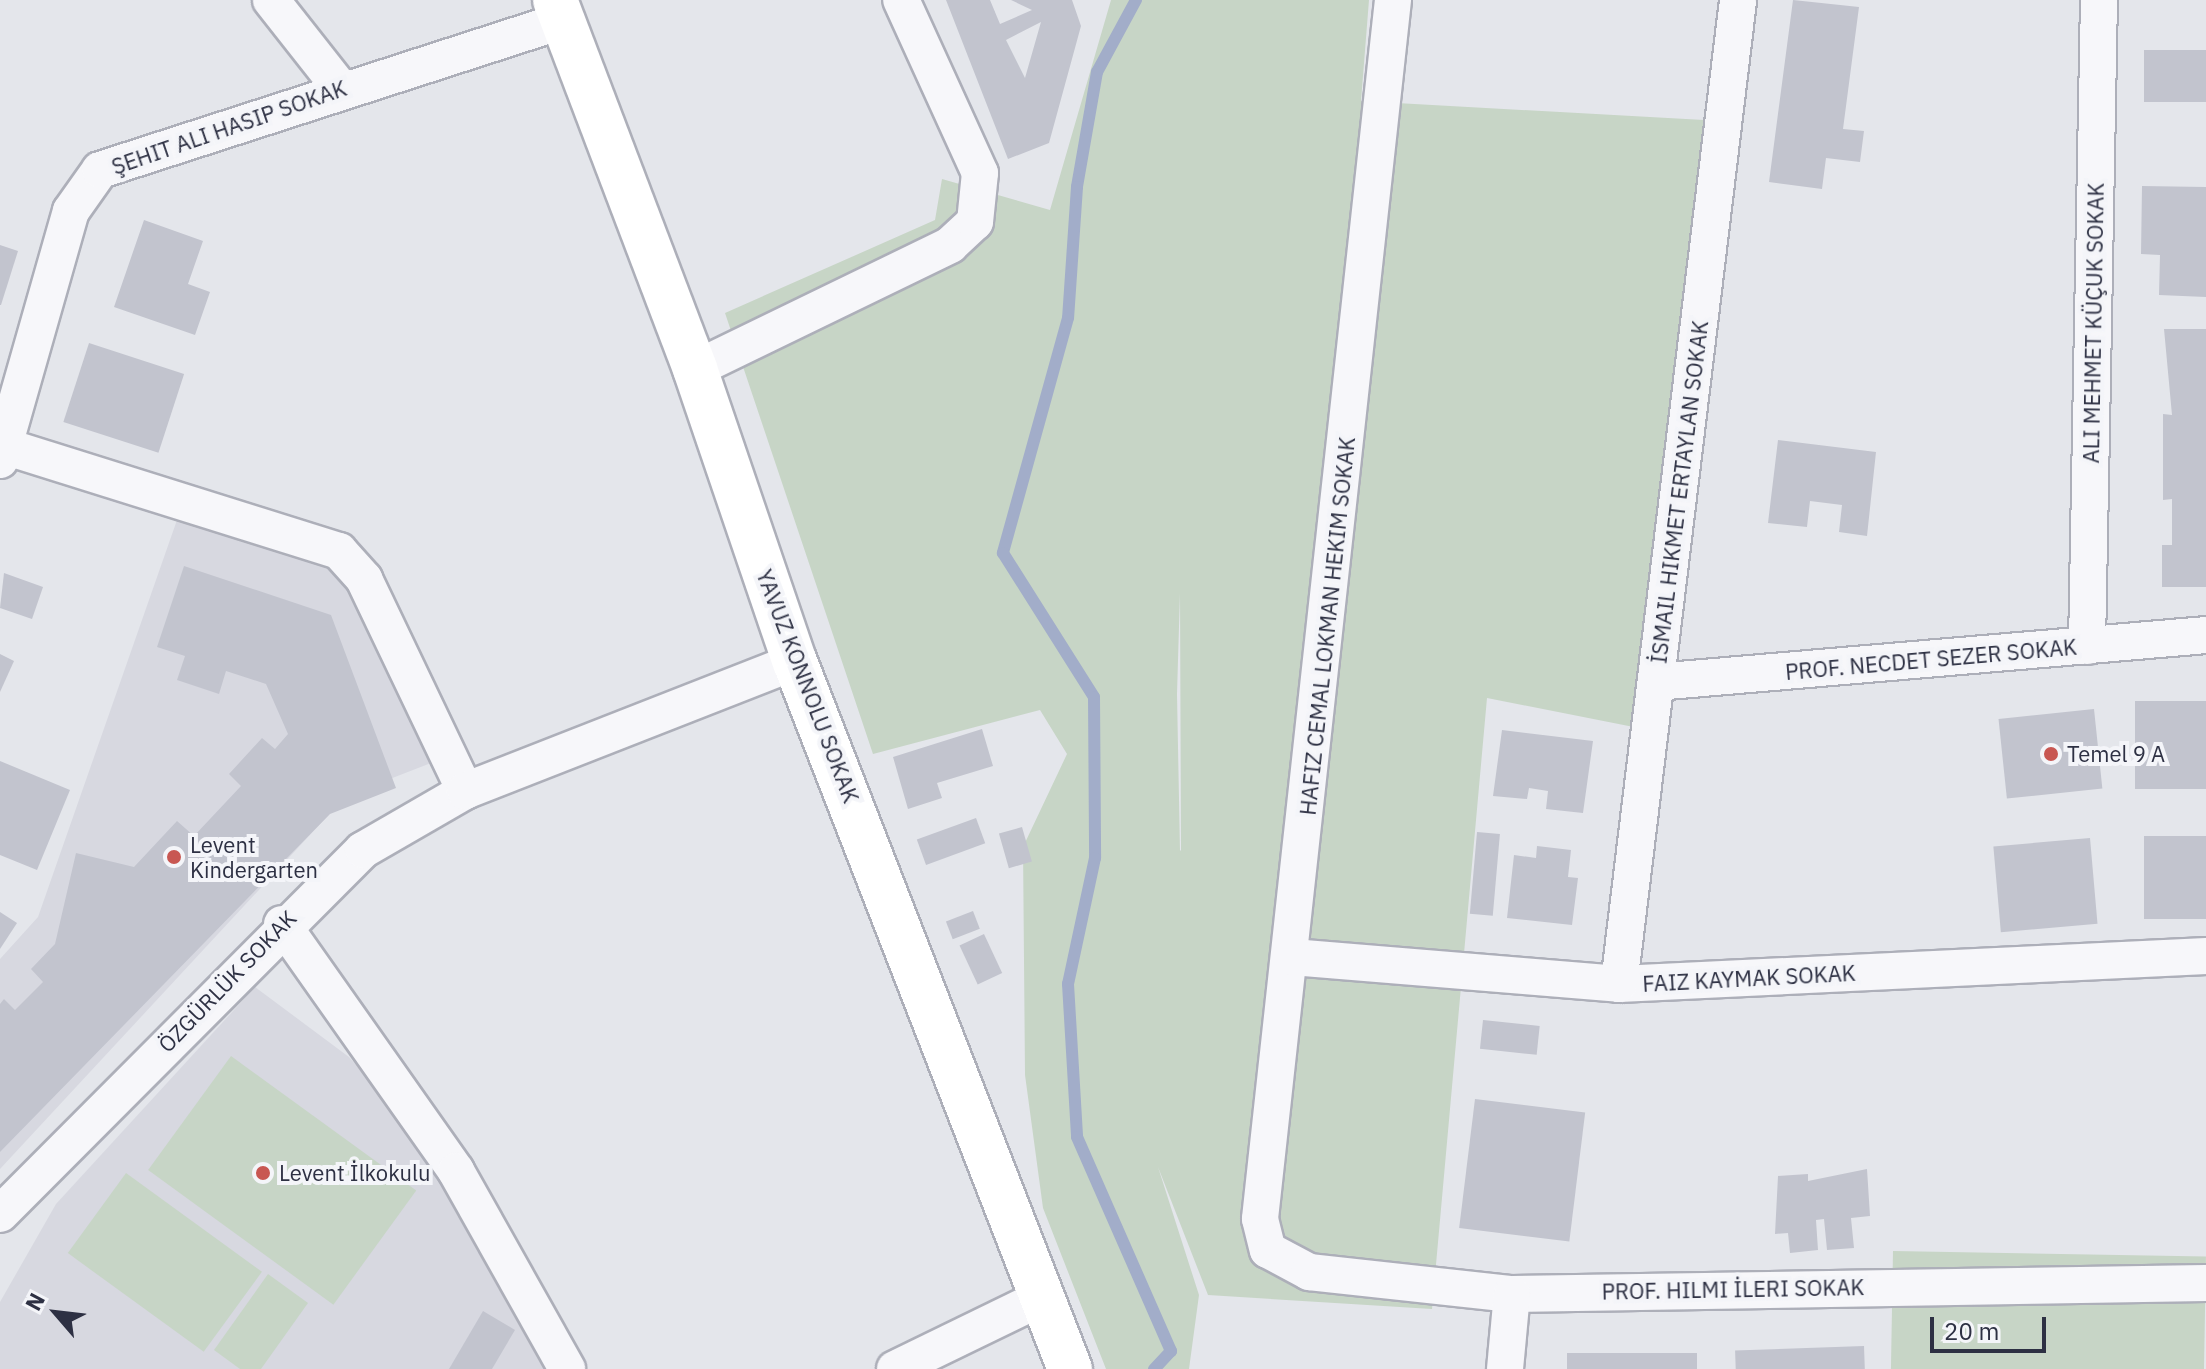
<!DOCTYPE html>
<meta charset="utf-8">
<style>
body{margin:0}
#map{position:relative;width:2206px;height:1369px;overflow:hidden;background:#e4e6eb;font-family:"IBM Plex Sans",sans-serif}
div>[style]{position:absolute}
.built>*{inset:0;background:#d7d8e0}
.green>*{inset:0;background:#c7d5c6;transform-origin:0 0}
.stream>*{height:12px;margin:-6px;padding:0 6px;transform-origin:6px;border-radius:6px;background:#a2adc9}
.building>*{inset:0;background:#c2c4ce;transform-origin:0 0}
.roads{filter:drop-shadow(2px 0 #adafb9) drop-shadow(-2px 0 #adafb9) drop-shadow(0 2px #adafb9) drop-shadow(0 -2px #adafb9)}
.street>*{height:36px;margin:-18px;padding:0 18px;transform-origin:18px;border-radius:18px;background:#f7f7fa}
.secondary>*{height:44px;margin:-22px;padding:0 22px;transform-origin:22px;border-radius:22px;background:#fff}
.dots>*{width:22px;height:22px;translate:-50% -50%;box-sizing:border-box;border:4px solid #f4f5f9;border-radius:50%}
span{translate:-50% -50%;white-space:nowrap;text-align:center;line-height:1.15;-webkit-text-stroke:8px #f4f5f9;paint-order:stroke}
.street-label{font-size:22px;color:#2d3043}
.poi-label{font-size:22px;color:#2d3043}
.left{translate:0 -50%;text-align:left}
.north{position:absolute;left:16px;top:1273px;width:80px;height:80px;-webkit-text-stroke:6px #f4f5f9;paint-order:stroke;rotate:298deg;font-size:22px;font-weight:700;line-height:32px;text-align:center;color:#2d3043}
.north::after{content:'';display:block;margin:auto;width:28px;height:36px;background:#2d3043;clip-path:polygon(50% 0,100% 100%,50% 72%,0 100%)}
.scale{position:absolute;left:1930px;top:1317px;width:116px;height:36px;box-sizing:border-box;border:4px solid #2d3043;border-top:0;padding-left:10px;font-size:24px;line-height:28px;white-space:nowrap;color:#2d3043;-webkit-text-stroke:6px #f4f5f9;paint-order:stroke}
</style>
<div id="map">
<div class="built">
<div style="clip-path:polygon(177px 520px,324px 549px,354px 576px,431px 763px,346px 796px,0 1169px,0 959px,38px 917px)"></div>
<div style="clip-path:polygon(255px 987px,349px 1057px,424px 1142px,551px 1369px,0 1369px,0 1302px,56px 1204px)"></div>
</div>
<div class="green">
<div style="clip-path:polygon(evenodd,1111px 0,1369px 0,1361px 101px,1740px 122px,1669px 734px,1487px 698px,1432px 1309px,1208px 1295px,1158px 1167px,1199px 1295px,1189px 1369px,1106px 1369px,1043px 1208px,1025px 1075px,1023px 847px,1067px 754px,1040px 710px,873px 754px,725px 313px,935px 220px,942px 179px,1050px 210px,1111px 0,1180px 593px,1181px 850px,1180px 851px,1177px 694px,1180px 593px)"></div>
<div style="left:231px;top:1056px;width:229px;height:141px;rotate:36deg"></div>
<div style="left:126px;top:1173px;width:168px;height:99px;rotate:36deg"></div>
<div style="left:1893px;top:1251px;width:313px;height:118px;rotate:1deg"></div>
<div style="clip-path:polygon(268px 1274px,308px 1303px,261px 1369px,240px 1369px,214px 1350px)"></div>
</div>
<div class="stream">
<div style="left:1136px;top:0;width:82px;rotate:118.4deg"></div>
<div style="left:1097px;top:72px;width:117px;rotate:99.9deg"></div>
<div style="left:1077px;top:187px;width:131px;rotate:93.9deg"></div>
<div style="left:1068px;top:318px;width:244px;rotate:105.5deg"></div>
<div style="left:1003px;top:553px;width:170px;rotate:57.7deg"></div>
<div style="left:1094px;top:697px;width:161px;rotate:89.6deg"></div>
<div style="left:1095px;top:858px;width:129px;rotate:102.1deg"></div>
<div style="left:1068px;top:984px;width:153px;rotate:86.6deg"></div>
<div style="left:1077px;top:1137px;width:234px;rotate:66.3deg"></div>
<div style="left:1171px;top:1351px;width:25px;rotate:133deg"></div>
</div>
<div class="building">
<div style="clip-path:polygon(evenodd,946px 0,990px 0,1000px 24px,1032px 10px,1011px 0,1072px 0,1081px 26px,1049px 143px,1008px 159px,946px 0,1041px 22px,1025px 78px,1006px 40px,1041px 22px)"></div>
<div style="clip-path:polygon(1793px 0,1859px 7px,1843px 129px,1864px 131px,1860px 162px,1826px 158px,1822px 189px,1769px 182px)"></div>
<div style="left:2206px;top:50px;width:52px;height:62px;rotate:90deg"></div>
<div style="clip-path:polygon(2142px 186px,2206px 187px,2206px 297px,2159px 295px,2160px 255px,2141px 254px)"></div>
<div style="clip-path:polygon(144px 220px,203px 241px,188px 284px,210px 292px,195px 335px,114px 307px)"></div>
<div style="clip-path:polygon(0 245px,18px 251px,1px 305px,0 305px)"></div>
<div style="clip-path:polygon(2164px 329px,2206px 329px,2206px 587px,2162px 587px,2162px 545px,2172px 545px,2172px 499px,2163px 500px,2163px 414px,2172px 415px)"></div>
<div style="left:89px;top:343px;width:100px;height:83px;rotate:18deg"></div>
<div style="clip-path:polygon(1778px 440px,1876px 452px,1867px 536px,1839px 532px,1842px 505px,1810px 501px,1807px 527px,1768px 523px)"></div>
<div style="clip-path:polygon(184px 566px,331px 615px,396px 788px,330px 814px,0 1152px,0 1004px,4px 999px,15px 1010px,43px 982px,31px 969px,55px 944px,76px 853px,134px 867px,177px 821px,194px 836px,241px 786px,229px 774px,262px 738px,275px 749px,288px 734px,266px 684px,226px 671px,219px 694px,177px 680px,185px 656px,157px 647px)"></div>
<div style="clip-path:polygon(4px 573px,43px 587px,32px 619px,0 608px)"></div>
<div style="clip-path:polygon(0 654px,14px 661px,0 692px)"></div>
<div style="left:2206px;top:701px;width:88px;height:71px;rotate:90deg"></div>
<div style="left:2094px;top:709px;width:80px;height:96px;rotate:84deg"></div>
<div style="clip-path:polygon(982px 729px,993px 766px,937px 783px,942px 798px,908px 809px,893px 757px)"></div>
<div style="clip-path:polygon(1502px 730px,1593px 741px,1583px 813px,1546px 809px,1548px 791px,1529px 788px,1527px 799px,1493px 796px)"></div>
<div style="clip-path:polygon(0 761px,70px 790px,37px 870px,0 855px)"></div>
<div style="left:976px;top:818px;width:27px;height:63px;rotate:70deg"></div>
<div style="left:1022px;top:827px;width:36px;height:24px;rotate:74deg"></div>
<div style="left:1477px;top:832px;width:23px;height:82px;rotate:5deg"></div>
<div style="left:2206px;top:836px;width:83px;height:62px;rotate:90deg"></div>
<div style="left:2090px;top:838px;width:86px;height:97px;rotate:85deg"></div>
<div style="clip-path:polygon(1537px 846px,1571px 850px,1568px 877px,1578px 878px,1572px 925px,1507px 918px,1514px 855px,1536px 858px)"></div>
<div style="left:973px;top:911px;width:19px;height:29px;rotate:69deg"></div>
<div style="clip-path:polygon(0 912px,17px 923px,0 949px)"></div>
<div style="left:984px;top:934px;width:43px;height:27px;rotate:65deg"></div>
<div style="left:1483px;top:1020px;width:57px;height:29px;rotate:6deg"></div>
<div style="left:1475px;top:1099px;width:111px;height:130px;rotate:7deg"></div>
<div style="clip-path:polygon(1867px 1169px,1870px 1216px,1851px 1218px,1854px 1248px,1827px 1250px,1824px 1219px,1816px 1220px,1818px 1250px,1790px 1253px,1788px 1233px,1775px 1234px,1778px 1176px,1808px 1174px,1808px 1181px)"></div>
<div style="clip-path:polygon(483px 1311px,515px 1330px,492px 1369px,449px 1369px)"></div>
<div style="left:1864px;top:1346px;width:23px;height:129px;rotate:88deg"></div>
<div style="left:1567px;top:1353px;width:130px;height:16px"></div>
</div>
<div class="roads">
<div class="street">
<div style="left:271px;top:0;width:113px;rotate:51.8deg"></div>
<div style="left:1393px;top:0;width:1226px;rotate:96.23deg"></div>
<div style="left:1260px;top:1219px;width:32px;rotate:76deg"></div>
<div style="left:1268px;top:1250px;width:47px;rotate:28.2deg"></div>
<div style="left:1309px;top:1272px;width:204px;rotate:6.2deg"></div>
<div style="left:1512px;top:1294px;width:694px;rotate:-0.91deg"></div>
<div style="left:695px;top:369px;width:284px;rotate:-25.9deg"></div>
<div style="left:950px;top:245px;width:34px;rotate:-43deg"></div>
<div style="left:975px;top:222px;width:49px;rotate:-84.2deg"></div>
<div style="left:980px;top:173px;width:190px;rotate:-114.5deg"></div>
<div style="left:4px;top:446px;width:351px;rotate:17.4deg"></div>
<div style="left:339px;top:551px;width:38px;rotate:48deg"></div>
<div style="left:364px;top:579px;width:235px;rotate:64.5deg"></div>
<div style="left:0;top:460px;width:259px;rotate:-74.1deg"></div>
<div style="left:71px;top:211px;width:50px;rotate:-54.7deg"></div>
<div style="left:100px;top:170px;width:485px;rotate:-17.9deg"></div>
<div style="left:2087px;top:646px;width:646px;rotate:-88.94deg"></div>
<div style="left:1656px;top:682px;width:552px;rotate:-4.88deg"></div>
<div style="left:282px;top:924px;width:302px;rotate:54.8deg"></div>
<div style="left:456px;top:1171px;width:227px;rotate:60.7deg"></div>
<div style="left:1292px;top:957px;width:328px;rotate:4.7deg"></div>
<div style="left:1619px;top:984px;width:588px;rotate:-2.73deg"></div>
<div style="left:1619px;top:984px;width:991px;rotate:-83.1deg"></div>
<div style="left:0;top:1214px;width:514px;rotate:-45.08deg"></div>
<div style="left:363px;top:850px;width:118px;rotate:-30deg"></div>
<div style="left:465px;top:791px;width:354px;rotate:-21.4deg"></div>
<div style="left:895px;top:1369px;width:165px;rotate:-25.9deg"></div>
<div style="left:1505px;top:1369px;width:75px;rotate:-84.7deg"></div>
</div>
<div class="secondary">
<div style="left:555px;top:0;width:395px;rotate:69.2deg"></div>
<div style="left:695px;top:369px;width:310px;rotate:71.2deg"></div>
<div style="left:795px;top:662px;width:759px;rotate:68.75deg"></div>
</div>
</div>
<div class="dots">
<div style="left:2051px;top:754px;background:#c85752"></div>
<div style="left:174px;top:857px;background:#c85752"></div>
<div style="left:263px;top:1173px;background:#c85752"></div>
</div>
<div class="street-label">
<span style="left:229px;top:127px;rotate:-19deg">ŞEHIT ALI HASIP SOKAK</span>
<span style="left:2093px;top:323px;rotate:-89deg">ALI MEHMET KÜÇUK SOKAK</span>
<span style="left:1679px;top:492px;rotate:-83deg">İSMAIL HIKMET ERTAYLAN SOKAK</span>
<span style="left:1327px;top:626px;rotate:-84deg">HAFIZ CEMAL LOKMAN HEKIM SOKAK</span>
<span style="left:1931px;top:659px;rotate:-5deg">PROF. NECDET SEZER SOKAK</span>
<span style="left:808px;top:686px;rotate:69deg">YAVUZ KONNOLU SOKAK</span>
<span style="left:1749px;top:978px;rotate:-3deg">FAIZ KAYMAK SOKAK</span>
<span style="left:227px;top:981px;rotate:-46deg">ÖZGÜRLÜK SOKAK</span>
<span style="left:1733px;top:1289px;rotate:-1deg">PROF. HILMI İLERI SOKAK</span>
</div>
<div class="poi-label">
<span class="left" style="left:2067px;top:754px">Temel 9 A</span>
<span class="left" style="left:190px;top:857px">Levent<br>Kindergarten</span>
<span class="left" style="left:279px;top:1173px">Levent İlkokulu</span>
</div>
<div class="north">N</div>
<div class="scale">20 m</div>
</div>
